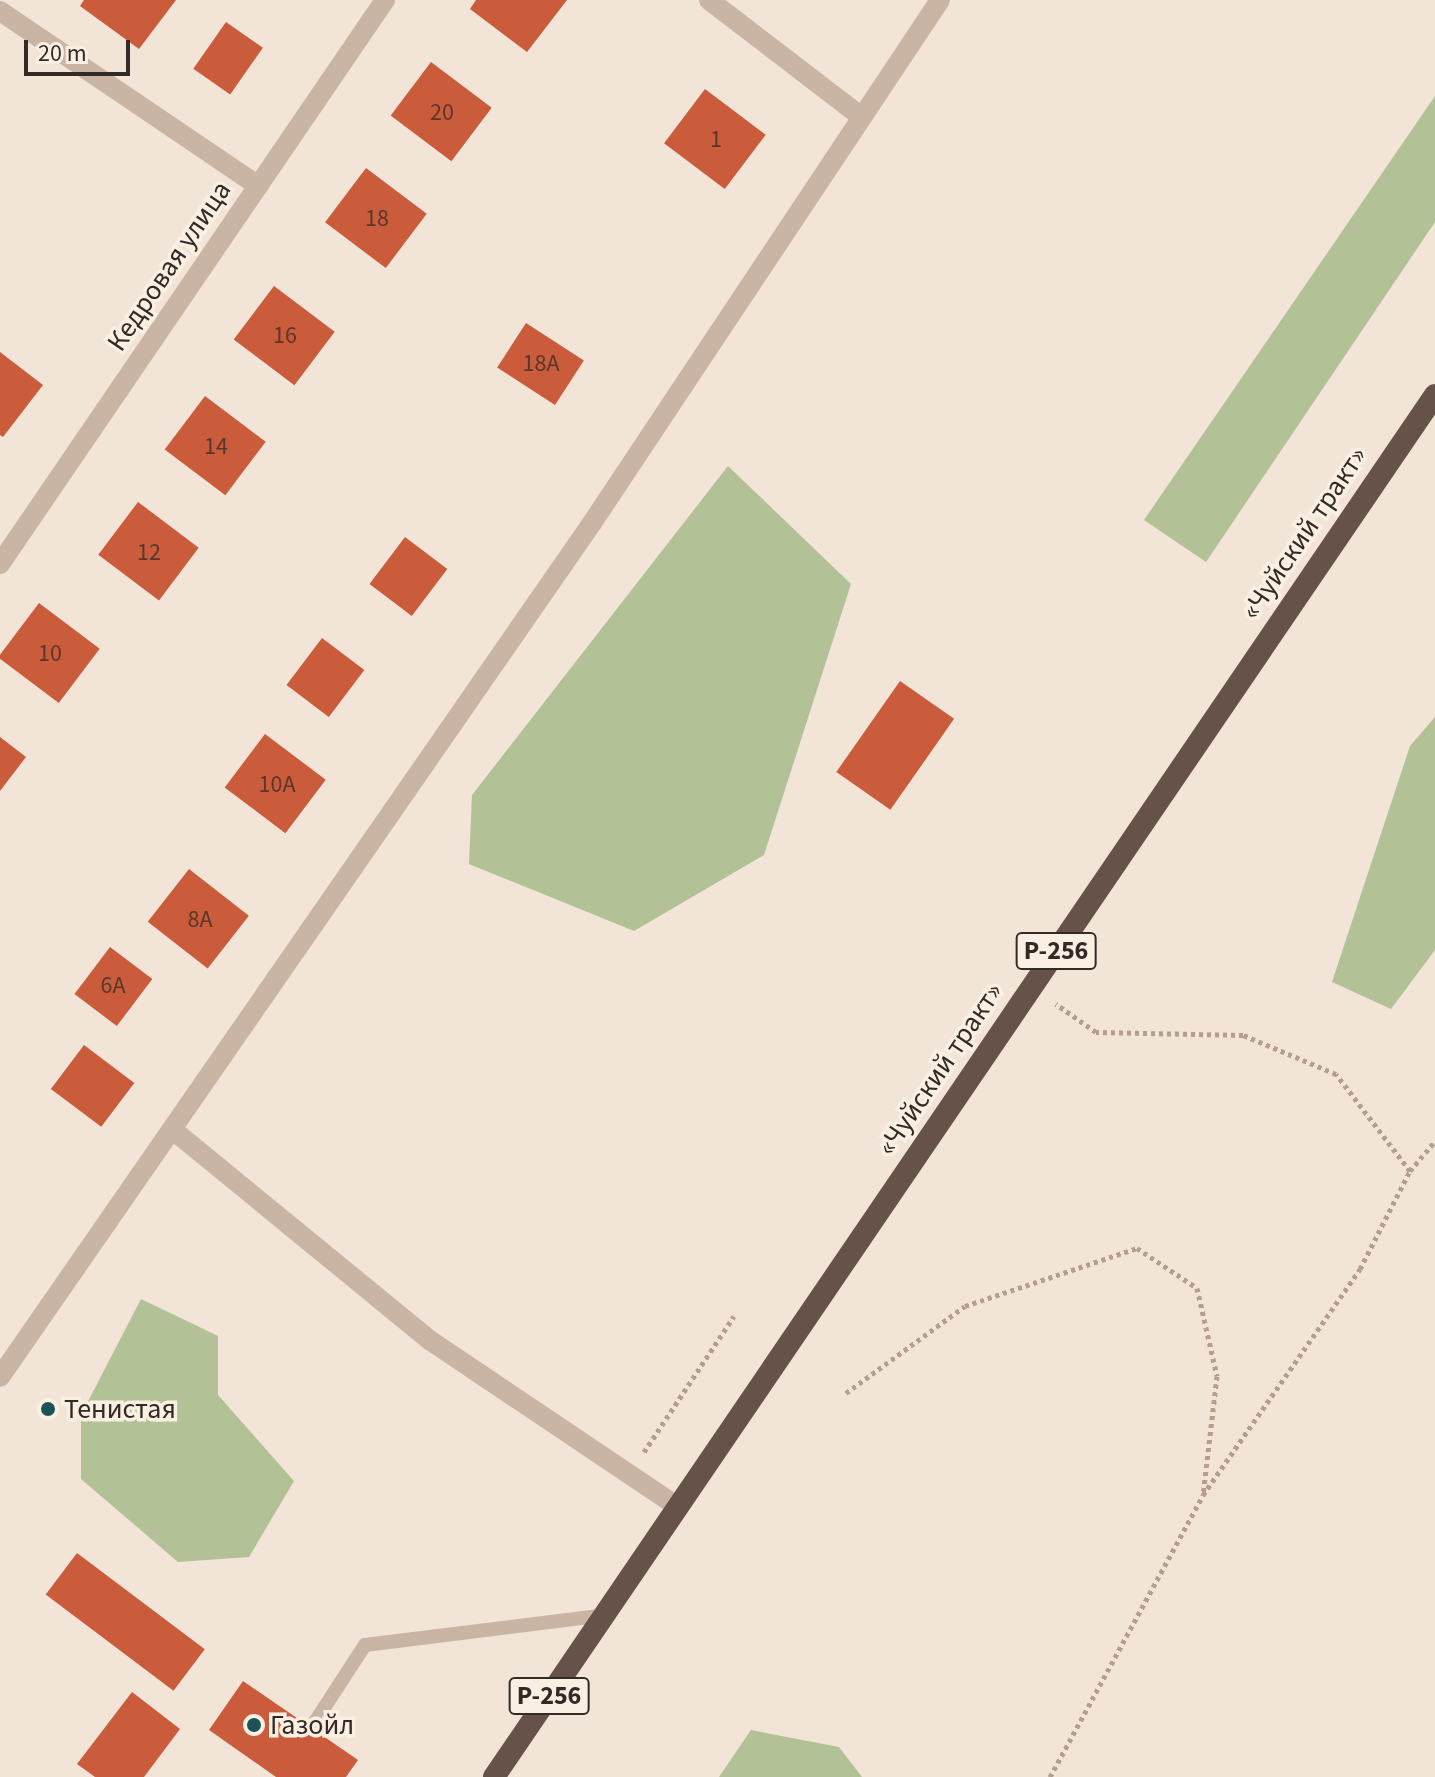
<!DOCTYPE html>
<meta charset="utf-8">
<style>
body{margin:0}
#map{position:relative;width:1435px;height:1777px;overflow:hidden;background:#f2e4d7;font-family:"Source Sans 3",sans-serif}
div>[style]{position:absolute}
.green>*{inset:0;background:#b3c197}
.building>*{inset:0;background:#ca5c3c;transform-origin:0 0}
.path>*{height:5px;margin-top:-2.5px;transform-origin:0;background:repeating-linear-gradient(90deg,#b59e8d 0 4px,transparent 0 8px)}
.service>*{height:14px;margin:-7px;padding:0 7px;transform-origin:7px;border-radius:7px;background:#cab4a3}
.minor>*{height:20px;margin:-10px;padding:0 10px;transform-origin:10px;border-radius:10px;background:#cab4a3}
.tertiary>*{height:20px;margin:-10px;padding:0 10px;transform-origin:10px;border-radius:10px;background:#cab4a3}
.trunk>*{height:22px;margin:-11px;padding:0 11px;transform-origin:11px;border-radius:11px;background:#665248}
.dots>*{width:22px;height:22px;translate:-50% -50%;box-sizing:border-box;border:4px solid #f9efe3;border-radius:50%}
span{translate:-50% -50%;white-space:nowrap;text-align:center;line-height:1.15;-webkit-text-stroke:7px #f9efe3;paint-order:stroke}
.number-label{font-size:24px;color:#5a362b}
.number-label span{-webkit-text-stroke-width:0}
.shield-label span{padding:2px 6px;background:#f9efe3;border:2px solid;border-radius:6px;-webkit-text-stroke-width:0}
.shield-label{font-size:26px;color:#342a25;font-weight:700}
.street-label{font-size:28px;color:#342a25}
.poi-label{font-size:28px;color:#342a25}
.left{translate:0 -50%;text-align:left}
.scale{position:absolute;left:24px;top:40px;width:106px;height:36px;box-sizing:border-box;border:4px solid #342a25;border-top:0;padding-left:10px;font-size:24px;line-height:28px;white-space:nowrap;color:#342a25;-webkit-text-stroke:6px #f9efe3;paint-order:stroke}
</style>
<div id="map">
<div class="green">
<div style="clip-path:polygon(1435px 96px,1435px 222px,1206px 562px,1144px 520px)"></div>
<div style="clip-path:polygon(728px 466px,851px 584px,764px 855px,634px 931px,469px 864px,472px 795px)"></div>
<div style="clip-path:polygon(1435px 717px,1435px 950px,1391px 1009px,1332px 982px,1410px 746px)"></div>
<div style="clip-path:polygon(141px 1299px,218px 1336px,218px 1395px,294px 1481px,249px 1557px,178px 1562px,81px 1479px,81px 1415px)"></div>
<div style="clip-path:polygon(751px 1730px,839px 1747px,862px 1777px,719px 1777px)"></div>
</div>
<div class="building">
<div style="clip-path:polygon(84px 0,176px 0,139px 49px,80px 6px)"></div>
<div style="clip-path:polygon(476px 0,567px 0,527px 52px,470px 9px)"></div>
<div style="left:226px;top:22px;width:45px;height:57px;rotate:35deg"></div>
<div style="left:431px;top:62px;width:76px;height:67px;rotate:37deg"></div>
<div style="left:705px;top:89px;width:76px;height:68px;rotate:37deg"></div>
<div style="left:366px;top:168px;width:76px;height:68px;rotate:37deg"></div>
<div style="left:274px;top:286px;width:76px;height:67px;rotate:37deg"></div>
<div style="left:526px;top:323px;width:69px;height:53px;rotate:33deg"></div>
<div style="clip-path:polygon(0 352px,43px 385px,3px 437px,0 435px)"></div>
<div style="left:205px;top:396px;width:76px;height:67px;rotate:37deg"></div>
<div style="left:138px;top:502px;width:76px;height:66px;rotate:37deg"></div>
<div style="left:405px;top:537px;width:53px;height:59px;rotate:37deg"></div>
<div style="left:39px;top:603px;width:76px;height:68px;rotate:37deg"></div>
<div style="left:322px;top:638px;width:53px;height:59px;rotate:37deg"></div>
<div style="left:900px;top:681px;width:66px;height:111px;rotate:35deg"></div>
<div style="left:265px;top:734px;width:76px;height:67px;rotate:37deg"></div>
<div style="clip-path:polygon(0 737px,26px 757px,0 791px)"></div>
<div style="left:189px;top:869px;width:76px;height:67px;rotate:38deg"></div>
<div style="left:110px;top:947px;width:53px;height:59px;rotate:37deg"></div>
<div style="left:84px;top:1045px;width:63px;height:55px;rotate:37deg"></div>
<div style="left:77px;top:1553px;width:160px;height:52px;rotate:37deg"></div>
<div style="clip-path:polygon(243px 1681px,358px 1760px,346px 1777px,276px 1777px,209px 1730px)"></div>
<div style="clip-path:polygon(132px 1692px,180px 1729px,144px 1777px,95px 1777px,77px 1764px)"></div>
</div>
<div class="path">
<div style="left:1410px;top:1171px;width:39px;rotate:-50deg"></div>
<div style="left:846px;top:1393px;width:147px;rotate:-36.2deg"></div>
<div style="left:965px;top:1306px;width:182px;rotate:-18.6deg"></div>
<div style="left:1137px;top:1248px;width:72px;rotate:33.7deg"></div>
<div style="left:1197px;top:1288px;width:90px;rotate:77.2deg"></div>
<div style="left:1217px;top:1376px;width:120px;rotate:96.7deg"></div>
<div style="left:644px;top:1452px;width:163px;rotate:-56.5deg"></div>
<div style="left:1050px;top:1777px;width:321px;rotate:-61.5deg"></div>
<div style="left:1203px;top:1495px;width:275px;rotate:-55.2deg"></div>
<div style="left:1360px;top:1269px;width:110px;rotate:-63deg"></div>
<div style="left:1410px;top:1171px;width:122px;rotate:-127.3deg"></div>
<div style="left:1336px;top:1074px;width:101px;rotate:-157.2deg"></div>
<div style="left:1243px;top:1035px;width:147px;rotate:-178.8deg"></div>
<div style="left:1096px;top:1032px;width:49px;rotate:-145deg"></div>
</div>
<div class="service">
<div style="left:311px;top:1728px;width:99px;rotate:-57deg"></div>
<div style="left:365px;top:1645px;width:242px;rotate:-7.1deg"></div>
</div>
<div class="minor">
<div style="left:709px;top:0;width:189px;rotate:37.5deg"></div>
<div style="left:0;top:11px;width:312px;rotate:34.1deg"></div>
<div style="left:0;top:564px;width:683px;rotate:-55.68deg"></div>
</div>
<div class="tertiary">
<div style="left:173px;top:1130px;width:333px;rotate:39.3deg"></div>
<div style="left:431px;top:1341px;width:298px;rotate:33.9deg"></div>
<div style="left:0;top:1377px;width:1039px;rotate:-55.27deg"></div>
<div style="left:592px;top:523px;width:628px;rotate:-56.36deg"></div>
</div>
<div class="trunk">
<div style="left:494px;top:1777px;width:1672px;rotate:-55.75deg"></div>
</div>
<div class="dots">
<div style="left:48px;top:1409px;background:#1a5457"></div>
<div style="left:254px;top:1725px;background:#1a5457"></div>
</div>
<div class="number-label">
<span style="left:442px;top:113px">20</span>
<span style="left:716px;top:140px">1</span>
<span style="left:377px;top:219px">18</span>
<span style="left:285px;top:336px">16</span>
<span style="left:541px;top:364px">18А</span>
<span style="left:216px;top:447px">14</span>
<span style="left:149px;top:553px">12</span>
<span style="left:50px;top:654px">10</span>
<span style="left:277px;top:785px">10А</span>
<span style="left:200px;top:920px">8А</span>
<span style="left:113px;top:986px">6А</span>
</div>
<div class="shield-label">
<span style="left:1056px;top:951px">Р-256</span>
<span style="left:549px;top:1696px">Р-256</span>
</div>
<div class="street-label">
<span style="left:169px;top:266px;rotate:-56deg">Кедровая улица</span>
<span style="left:1304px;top:533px;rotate:-56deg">«Чуйский тракт»</span>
<span style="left:940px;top:1069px;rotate:-56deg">«Чуйский тракт»</span>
</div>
<div class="poi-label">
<span class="left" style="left:64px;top:1409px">Тенистая</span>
<span class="left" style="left:270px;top:1725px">Газойл</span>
</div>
<div class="scale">20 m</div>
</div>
